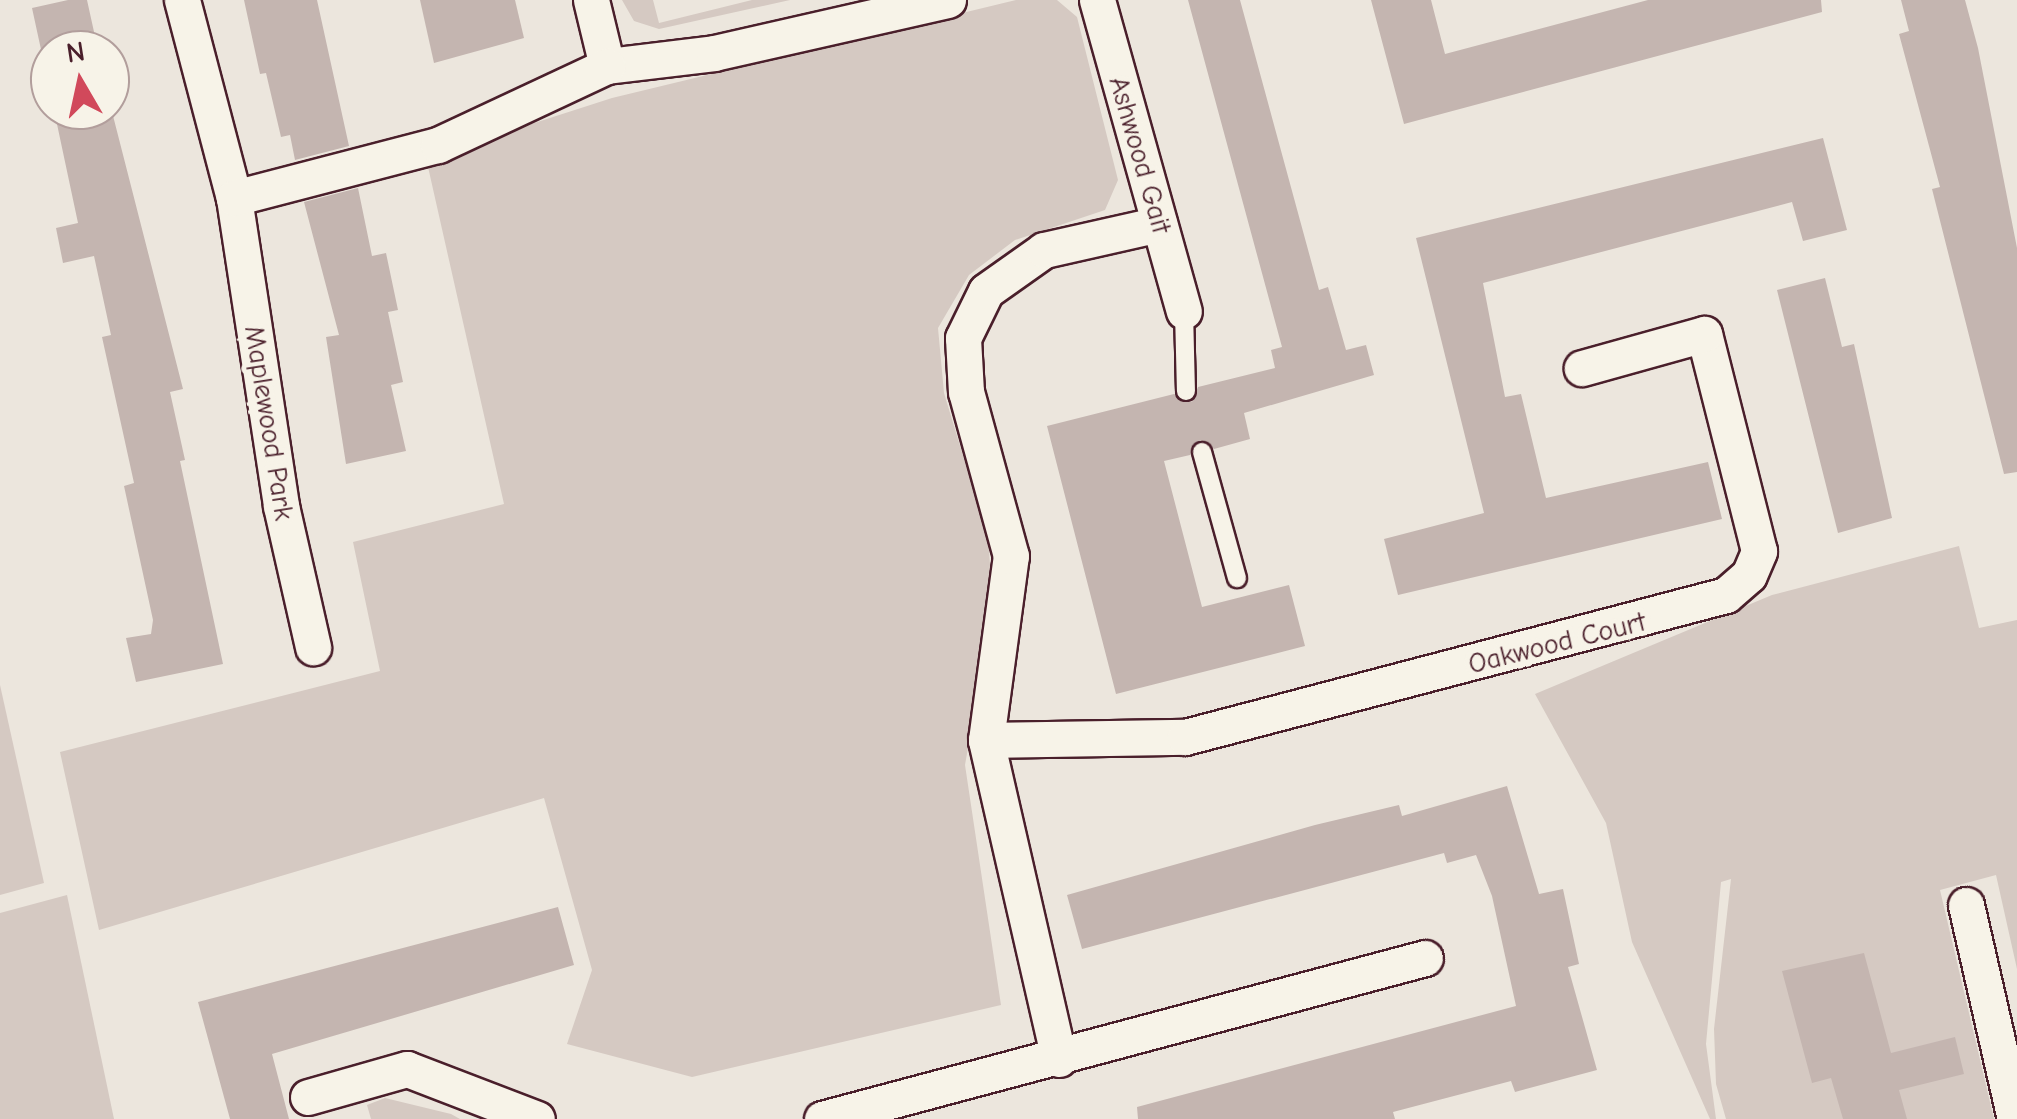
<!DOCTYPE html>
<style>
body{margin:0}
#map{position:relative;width:2017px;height:1119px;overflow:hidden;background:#ece6dd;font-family:"Comic Neue",sans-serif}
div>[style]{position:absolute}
.green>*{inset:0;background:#d5c9c2}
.building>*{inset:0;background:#c4b5b0}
.roads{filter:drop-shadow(2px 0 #4a1f2b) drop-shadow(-2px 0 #4a1f2b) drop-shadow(0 2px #4a1f2b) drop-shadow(0 -2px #4a1f2b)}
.service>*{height:18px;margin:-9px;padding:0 9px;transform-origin:9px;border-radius:9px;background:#f7f3e8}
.minor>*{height:35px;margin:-17.5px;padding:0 17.5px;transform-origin:17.5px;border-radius:17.5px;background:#f7f3e8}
span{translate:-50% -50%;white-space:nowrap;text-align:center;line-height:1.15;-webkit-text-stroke:10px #f7f3e8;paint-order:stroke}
.street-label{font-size:28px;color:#4a1f2b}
.north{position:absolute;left:30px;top:30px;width:100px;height:100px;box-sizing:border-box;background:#f7f3e8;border:2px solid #b29e9c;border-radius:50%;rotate:351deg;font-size:28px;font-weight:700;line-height:40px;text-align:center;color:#4a1f2b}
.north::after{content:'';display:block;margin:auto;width:35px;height:45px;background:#d1495b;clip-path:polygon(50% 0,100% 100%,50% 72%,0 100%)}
</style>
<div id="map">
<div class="green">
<div style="clip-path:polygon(622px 0,653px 0,659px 23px,752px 0,790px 0,659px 29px,634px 21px)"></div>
<div style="clip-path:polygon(1016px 0,1057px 0,1077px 17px,1118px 180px,1105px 210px,1015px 240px,969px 275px,938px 328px,944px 393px,988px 538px,993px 604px,965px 765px,1001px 1005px,692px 1077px,567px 1044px,592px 970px,544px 798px,99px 930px,60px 752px,380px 671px,353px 542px,504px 504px,426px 158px,612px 98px)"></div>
<div style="clip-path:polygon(1959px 546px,1979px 628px,2017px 620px,2017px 969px,1996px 875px,1940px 890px,1994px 1119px,1726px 1119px,1716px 1084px,1714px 1029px,1731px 879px,1721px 882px,1706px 1044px,1716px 1119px,1710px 1119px,1632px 942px,1606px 823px,1535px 694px,1772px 595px)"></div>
<div style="clip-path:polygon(0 685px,44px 883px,0 895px)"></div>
<div style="clip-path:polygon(67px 895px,114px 1119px,0 1119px,0 913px)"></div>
<div style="clip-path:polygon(385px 1098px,451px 1114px,460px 1119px,371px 1119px,367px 1105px)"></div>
</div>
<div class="building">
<div style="clip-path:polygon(68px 0,87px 0,98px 50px,50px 50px,50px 91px,32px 8px)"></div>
<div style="clip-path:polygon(244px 0,317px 0,349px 146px,295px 160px,290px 135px,281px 137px,266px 73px,260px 74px)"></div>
<div style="clip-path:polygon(420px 0,515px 0,524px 38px,434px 63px)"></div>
<div style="clip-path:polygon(1188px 0,1240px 0,1319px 290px,1328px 287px,1346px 350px,1366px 345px,1374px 375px,1244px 413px,1250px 439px,1214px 449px,1200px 440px,1190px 455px,1164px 461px,1202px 607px,1289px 585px,1305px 646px,1116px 694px,1047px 426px,1174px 394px,1192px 402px,1198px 387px,1275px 368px,1271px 350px,1282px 347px)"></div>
<div style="clip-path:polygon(1371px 0,1431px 0,1445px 54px,1648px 0,1821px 0,1822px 12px,1404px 124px)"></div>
<div style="clip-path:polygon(1901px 0,1965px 0,1978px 48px,2017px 248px,2017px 472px,2004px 474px,1932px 189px,1940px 187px,1899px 34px,1909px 31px)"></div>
<div style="clip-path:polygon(110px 104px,183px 389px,170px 392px,185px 460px,180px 461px,223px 664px,136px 682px,126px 638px,151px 634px,153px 620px,124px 486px,134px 483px,102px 337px,111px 335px,94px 256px,63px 263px,56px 228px,78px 223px,54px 110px,110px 110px)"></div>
<div style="clip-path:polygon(1823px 138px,1847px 230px,1803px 241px,1792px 202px,1483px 283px,1505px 397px,1521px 394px,1546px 498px,1708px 462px,1722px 519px,1398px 595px,1384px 539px,1484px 513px,1416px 238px)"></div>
<div style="clip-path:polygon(358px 188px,372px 256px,386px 253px,398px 310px,388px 312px,403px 382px,391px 385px,406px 451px,346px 464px,326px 337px,339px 335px,304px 202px)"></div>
<div style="clip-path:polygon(1825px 278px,1842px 347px,1854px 344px,1892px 518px,1838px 533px,1777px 290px)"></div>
<div style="clip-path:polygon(1507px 786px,1539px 894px,1563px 889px,1579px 964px,1568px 967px,1597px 1070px,1515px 1092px,1511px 1081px,1393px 1112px,1395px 1119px,1138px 1119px,1137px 1107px,1516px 1006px,1492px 896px,1476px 855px,1447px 863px,1444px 853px,1082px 949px,1067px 895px,1315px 825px,1399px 805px,1402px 816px)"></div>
<div style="clip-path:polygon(558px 907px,574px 965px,272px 1054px,289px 1119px,230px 1119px,198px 1002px)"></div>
<div style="clip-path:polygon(1864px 953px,1891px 1053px,1955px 1037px,1964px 1074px,1899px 1090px,1907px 1119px,1843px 1119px,1831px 1078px,1812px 1083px,1782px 971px)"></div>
</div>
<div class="roads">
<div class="service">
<div style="left:1184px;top:311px;width:80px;rotate:88.6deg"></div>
<div style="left:1202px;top:452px;width:131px;rotate:74.5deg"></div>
</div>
<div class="minor">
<div style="left:182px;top:0;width:205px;rotate:75.3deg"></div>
<div style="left:234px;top:198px;width:312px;rotate:81.3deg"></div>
<div style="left:281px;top:506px;width:145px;rotate:77.2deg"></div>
<div style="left:591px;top:0;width:68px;rotate:76.4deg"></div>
<div style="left:607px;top:66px;width:108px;rotate:-6.9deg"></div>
<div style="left:714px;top:53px;width:240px;rotate:-12.8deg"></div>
<div style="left:1097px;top:0;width:323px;rotate:74.4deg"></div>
<div style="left:234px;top:198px;width:211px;rotate:-14.6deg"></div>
<div style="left:438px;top:145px;width:187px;rotate:-25.1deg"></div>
<div style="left:986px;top:740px;width:199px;rotate:-0.9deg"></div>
<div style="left:1185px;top:737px;width:559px;rotate:-14.71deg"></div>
<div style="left:1726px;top:595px;width:30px;rotate:-41deg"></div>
<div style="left:1749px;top:575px;width:26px;rotate:-67deg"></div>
<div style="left:1759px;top:551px;width:224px;rotate:-104.2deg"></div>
<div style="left:1704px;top:334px;width:127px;rotate:164.4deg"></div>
<div style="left:1966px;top:905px;width:220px;rotate:77.1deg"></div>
<div style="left:1059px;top:1059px;width:327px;rotate:-102.9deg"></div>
<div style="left:986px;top:740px;width:186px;rotate:-82.3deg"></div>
<div style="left:1011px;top:556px;width:170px;rotate:-105.3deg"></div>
<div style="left:966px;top:392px;width:54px;rotate:-93.2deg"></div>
<div style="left:963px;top:338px;width:52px;rotate:-63.9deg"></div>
<div style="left:986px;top:291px;width:71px;rotate:-35.3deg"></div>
<div style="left:1044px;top:250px;width:118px;rotate:-12.7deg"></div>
<div style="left:308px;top:1097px;width:103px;rotate:-15.8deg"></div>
<div style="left:407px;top:1069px;width:139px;rotate:21deg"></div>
<div style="left:822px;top:1119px;width:624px;rotate:-14.95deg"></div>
</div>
</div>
<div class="street-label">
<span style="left:1140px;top:155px;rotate:74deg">Ashwood Gait</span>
<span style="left:269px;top:423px;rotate:81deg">Maplewood Park</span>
<span style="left:1557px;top:643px;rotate:-14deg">Oakwood Court</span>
</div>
<div class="north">N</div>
</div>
